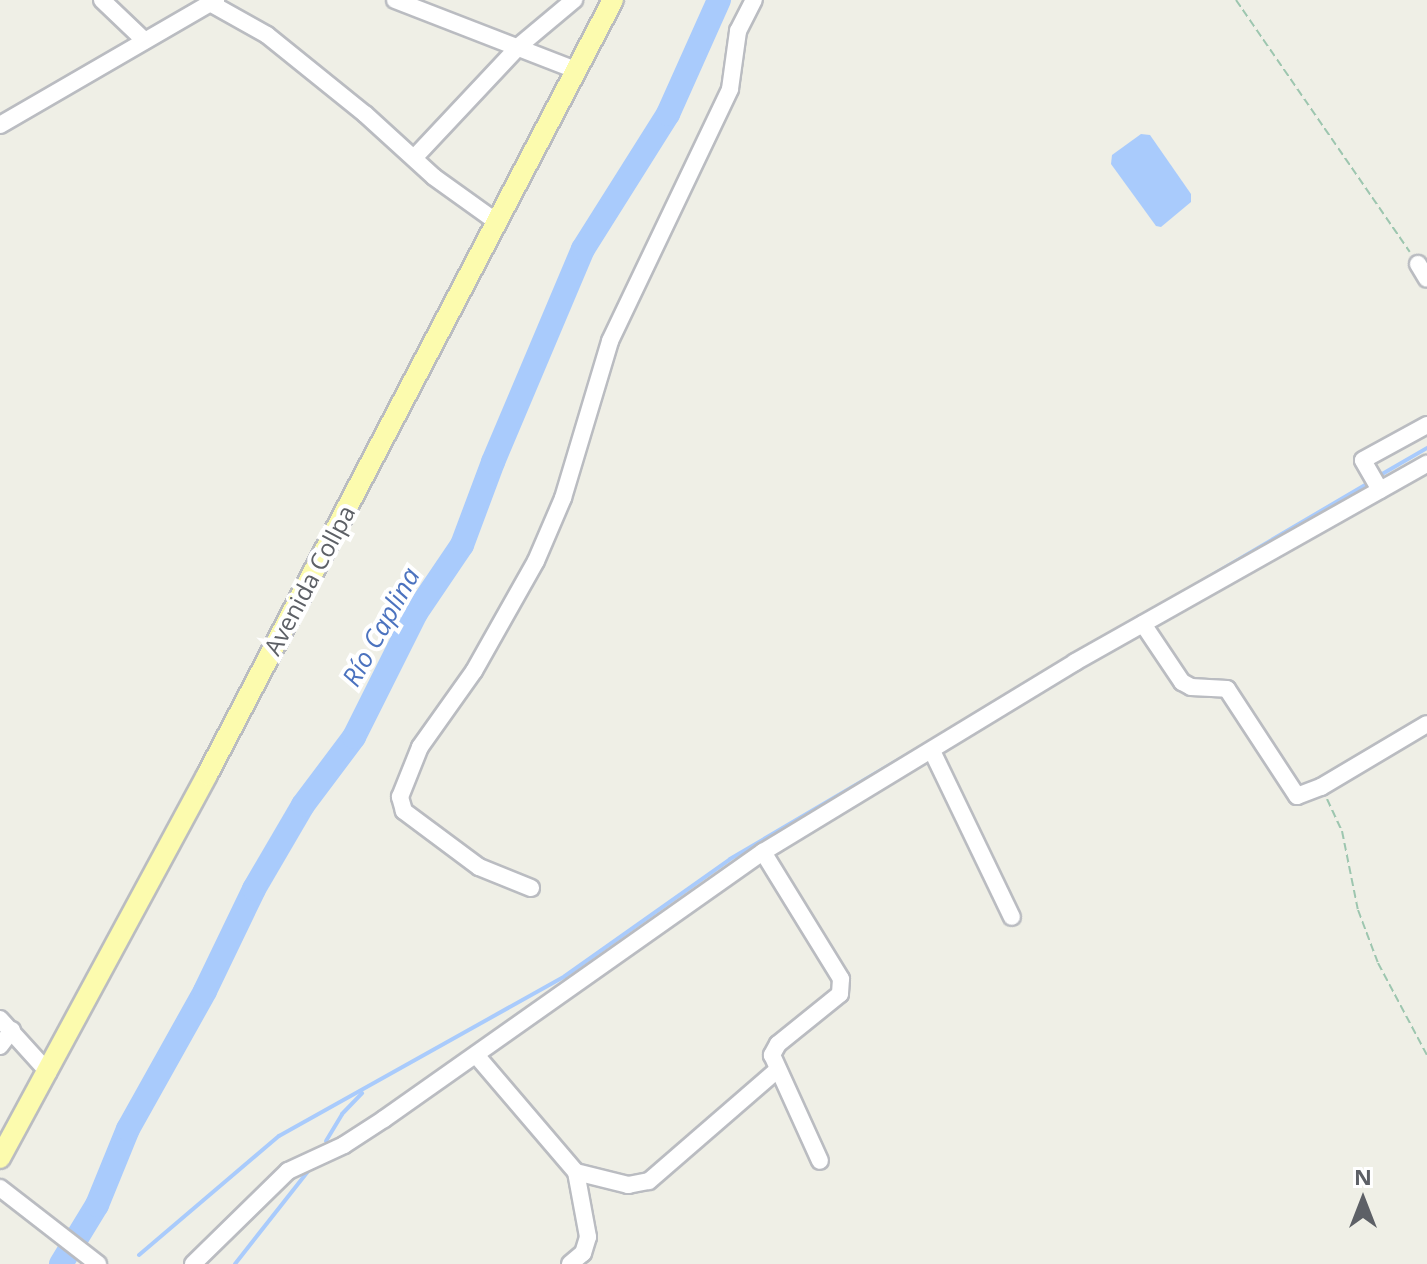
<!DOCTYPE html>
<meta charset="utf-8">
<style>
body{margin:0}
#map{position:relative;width:1427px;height:1264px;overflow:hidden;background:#efefe6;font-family:"Open Sans",sans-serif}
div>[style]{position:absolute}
.water>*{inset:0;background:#a9cbfc}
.stream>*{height:4px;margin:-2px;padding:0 2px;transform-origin:2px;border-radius:2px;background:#a9cbfc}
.river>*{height:24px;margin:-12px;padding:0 12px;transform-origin:12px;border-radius:12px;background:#a9cbfc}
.path>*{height:2px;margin-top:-1px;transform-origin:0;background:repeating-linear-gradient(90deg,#9dc6af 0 8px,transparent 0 12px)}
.roads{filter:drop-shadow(2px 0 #babcc1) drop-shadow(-2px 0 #babcc1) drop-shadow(0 2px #babcc1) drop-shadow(0 -2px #babcc1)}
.minor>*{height:16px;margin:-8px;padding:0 8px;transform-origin:8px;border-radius:8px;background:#fff}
.major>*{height:20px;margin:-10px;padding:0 10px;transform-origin:10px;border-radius:10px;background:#fcfbae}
span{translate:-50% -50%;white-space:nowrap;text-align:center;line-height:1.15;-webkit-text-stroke:8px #fff;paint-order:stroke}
.street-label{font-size:24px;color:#5d6066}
.water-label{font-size:26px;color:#4c73bf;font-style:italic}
.north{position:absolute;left:1323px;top:1160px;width:80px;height:80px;-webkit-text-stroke:6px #fff;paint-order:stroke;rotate:0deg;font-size:22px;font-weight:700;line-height:32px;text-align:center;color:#5d6066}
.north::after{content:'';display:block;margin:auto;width:28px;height:36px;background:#5d6066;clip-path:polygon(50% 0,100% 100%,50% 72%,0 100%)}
</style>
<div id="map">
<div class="water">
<div style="clip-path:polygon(1141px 134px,1150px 135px,1191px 194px,1191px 202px,1161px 227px,1156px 226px,1111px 164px,1112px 155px)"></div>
</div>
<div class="stream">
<div style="left:1377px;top:477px;width:58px;rotate:-30.1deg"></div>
<div style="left:326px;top:1141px;width:31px;rotate:-59deg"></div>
<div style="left:342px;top:1114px;width:29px;rotate:-46deg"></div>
<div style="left:139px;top:1255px;width:184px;rotate:-40.4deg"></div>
<div style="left:279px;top:1136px;width:328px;rotate:-29.2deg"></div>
<div style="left:565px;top:976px;width:202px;rotate:-35.3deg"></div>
<div style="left:730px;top:859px;width:743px;rotate:-30.5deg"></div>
<div style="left:235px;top:1264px;width:120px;rotate:-51.8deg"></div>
</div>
<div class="river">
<div style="left:61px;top:1264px;width:69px;rotate:-58.6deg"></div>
<div style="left:97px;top:1205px;width:82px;rotate:-67.8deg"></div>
<div style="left:128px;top:1129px;width:158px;rotate:-60.8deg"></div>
<div style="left:205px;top:991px;width:113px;rotate:-64.3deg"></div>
<div style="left:254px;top:889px;width:97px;rotate:-59.7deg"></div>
<div style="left:303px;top:805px;width:85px;rotate:-53.1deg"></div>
<div style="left:354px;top:737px;width:139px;rotate:-63.4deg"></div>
<div style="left:416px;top:613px;width:82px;rotate:-55.9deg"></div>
<div style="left:462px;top:545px;width:89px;rotate:-69.5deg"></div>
<div style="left:493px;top:462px;width:231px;rotate:-67.1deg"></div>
<div style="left:583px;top:249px;width:160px;rotate:-57.8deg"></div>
<div style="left:668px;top:114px;width:125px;rotate:-65.9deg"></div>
</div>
<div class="path">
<div style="left:1236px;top:0;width:306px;rotate:55.4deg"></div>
<div style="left:1327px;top:799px;width:35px;rotate:65deg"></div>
<div style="left:1342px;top:831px;width:81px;rotate:78.6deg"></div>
<div style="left:1358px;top:910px;width:57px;rotate:69.3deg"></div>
<div style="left:1378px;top:963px;width:104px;rotate:62deg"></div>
</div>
<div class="roads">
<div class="minor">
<div style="left:102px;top:0;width:59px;rotate:43.6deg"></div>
<div style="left:395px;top:0;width:196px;rotate:21.2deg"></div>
<div style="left:210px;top:3px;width:65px;rotate:29.3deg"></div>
<div style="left:267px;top:35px;width:126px;rotate:38.9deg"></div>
<div style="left:365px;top:114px;width:93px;rotate:42.4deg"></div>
<div style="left:434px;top:177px;width:79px;rotate:35.7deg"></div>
<div style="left:0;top:125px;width:250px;rotate:-30.1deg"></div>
<div style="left:414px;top:158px;width:154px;rotate:-46.8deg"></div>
<div style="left:519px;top:46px;width:72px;rotate:-39.9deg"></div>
<div style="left:1418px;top:264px;width:17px;rotate:59deg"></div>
<div style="left:1380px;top:490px;width:34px;rotate:-120deg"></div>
<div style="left:1363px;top:460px;width:73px;rotate:-28.7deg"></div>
<div style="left:1143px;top:624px;width:70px;rotate:56.1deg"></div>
<div style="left:1182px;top:682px;width:10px;rotate:29deg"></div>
<div style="left:1191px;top:687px;width:36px;rotate:3deg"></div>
<div style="left:1227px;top:689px;width:128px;rotate:56.8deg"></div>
<div style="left:1297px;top:796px;width:26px;rotate:-21deg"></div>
<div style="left:1321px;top:787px;width:123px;rotate:-30.7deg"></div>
<div style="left:932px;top:751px;width:184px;rotate:64.3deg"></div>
<div style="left:763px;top:852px;width:149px;rotate:58.4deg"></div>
<div style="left:841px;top:979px;width:15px;rotate:94deg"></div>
<div style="left:840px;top:994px;width:80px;rotate:141.1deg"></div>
<div style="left:778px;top:1044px;width:13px;rotate:119deg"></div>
<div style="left:772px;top:1055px;width:116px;rotate:65.6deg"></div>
<div style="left:531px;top:888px;width:56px;rotate:-158deg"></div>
<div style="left:479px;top:867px;width:94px;rotate:-143.3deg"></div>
<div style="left:404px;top:811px;width:15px;rotate:-106deg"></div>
<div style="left:400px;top:797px;width:54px;rotate:-68.2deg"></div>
<div style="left:420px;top:747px;width:93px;rotate:-54.6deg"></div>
<div style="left:474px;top:671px;width:126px;rotate:-60.6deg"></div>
<div style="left:536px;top:561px;width:69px;rotate:-66.8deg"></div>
<div style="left:563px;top:498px;width:164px;rotate:-73.3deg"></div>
<div style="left:610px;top:341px;width:279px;rotate:-64.5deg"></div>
<div style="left:730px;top:89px;width:59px;rotate:-82.1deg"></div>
<div style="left:738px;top:31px;width:35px;rotate:-63deg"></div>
<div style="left:0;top:1019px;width:72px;rotate:47.8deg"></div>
<div style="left:0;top:1046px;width:20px;rotate:-53deg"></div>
<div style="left:476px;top:1055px;width:154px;rotate:49.5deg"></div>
<div style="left:576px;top:1172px;width:66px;rotate:79.5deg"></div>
<div style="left:588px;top:1237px;width:17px;rotate:107deg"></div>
<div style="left:583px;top:1253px;width:17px;rotate:140deg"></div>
<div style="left:576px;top:1172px;width:54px;rotate:14deg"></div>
<div style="left:628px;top:1185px;width:21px;rotate:-11deg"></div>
<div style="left:649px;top:1181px;width:168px;rotate:-40.9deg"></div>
<div style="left:0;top:1188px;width:124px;rotate:37.8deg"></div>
<div style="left:193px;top:1264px;width:133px;rotate:-44.4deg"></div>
<div style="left:288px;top:1171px;width:62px;rotate:-24.9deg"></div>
<div style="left:344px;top:1145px;width:48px;rotate:-33deg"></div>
<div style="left:384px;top:1119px;width:464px;rotate:-35.2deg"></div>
<div style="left:763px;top:852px;width:365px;rotate:-31.3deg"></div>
<div style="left:1075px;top:662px;width:404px;rotate:-29.4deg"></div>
</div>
<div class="major">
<div style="left:0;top:1158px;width:435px;rotate:-61.6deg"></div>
<div style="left:207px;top:775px;width:875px;rotate:-62.35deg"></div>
</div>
</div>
<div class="street-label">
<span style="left:309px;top:580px;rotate:-62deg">Avenida Collpa</span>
</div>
<div class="water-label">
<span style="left:381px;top:627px;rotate:-61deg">Río Caplina</span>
</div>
<div class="north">N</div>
</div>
